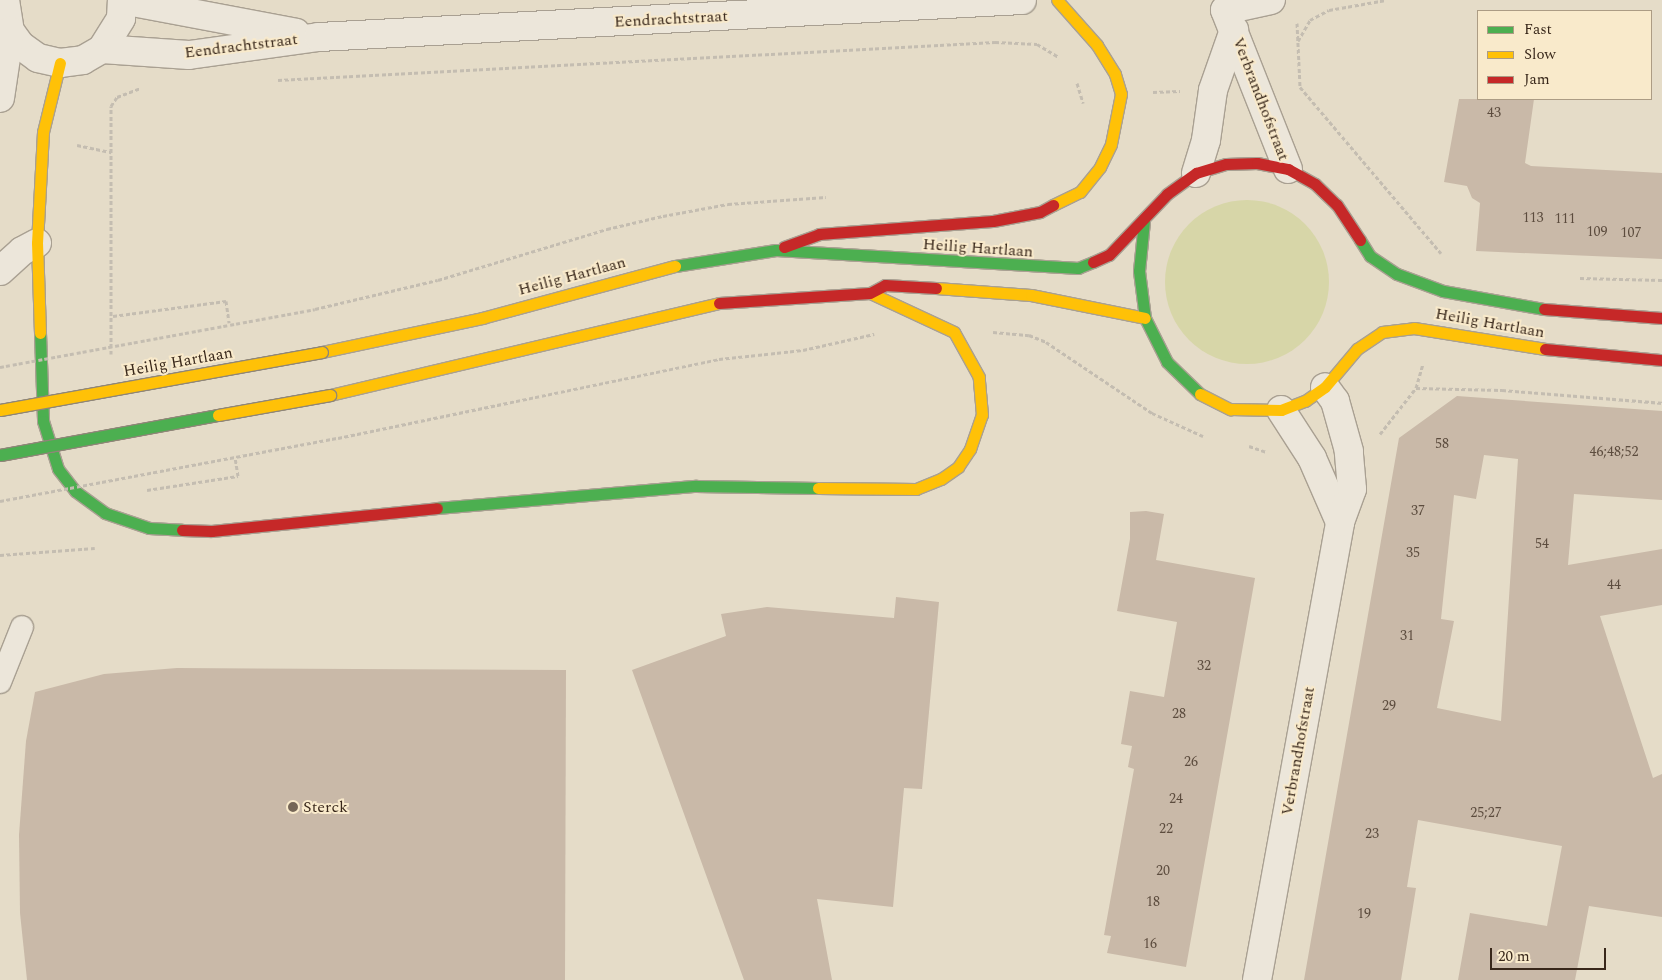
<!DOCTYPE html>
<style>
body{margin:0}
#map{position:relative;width:1662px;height:980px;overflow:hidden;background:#e5dcc8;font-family:Spectral,serif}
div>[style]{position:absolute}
.green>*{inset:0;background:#d7d6a8}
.round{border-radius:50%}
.building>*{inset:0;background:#c9b9a8}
.path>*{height:3px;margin-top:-1.5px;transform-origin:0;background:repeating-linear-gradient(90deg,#c4bdb1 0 4px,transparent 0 6.5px)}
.roads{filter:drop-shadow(1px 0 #a9a092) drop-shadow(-1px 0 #a9a092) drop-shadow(0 1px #a9a092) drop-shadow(0 -1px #a9a092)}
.lane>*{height:22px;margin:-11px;padding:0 11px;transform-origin:11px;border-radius:11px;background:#ece6da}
.street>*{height:28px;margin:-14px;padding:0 14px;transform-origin:14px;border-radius:14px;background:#ece6da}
.fast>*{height:11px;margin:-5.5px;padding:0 5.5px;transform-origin:5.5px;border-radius:5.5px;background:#4caf50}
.slow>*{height:11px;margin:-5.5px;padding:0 5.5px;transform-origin:5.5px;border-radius:5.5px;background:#ffc107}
.jam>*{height:11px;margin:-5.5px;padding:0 5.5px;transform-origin:5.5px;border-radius:5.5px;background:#c62828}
.path-bridge>*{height:3px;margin-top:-1.5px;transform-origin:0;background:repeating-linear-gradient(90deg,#c4bdb1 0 4px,transparent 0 6.5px)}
.bridges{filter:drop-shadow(1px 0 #8f8678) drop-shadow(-1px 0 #8f8678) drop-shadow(0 1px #8f8678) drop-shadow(0 -1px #8f8678)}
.fast-bridge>*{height:11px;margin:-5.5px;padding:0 5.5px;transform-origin:5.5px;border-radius:5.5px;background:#4caf50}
.slow-bridge>*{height:11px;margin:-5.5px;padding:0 5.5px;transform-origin:5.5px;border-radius:5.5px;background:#ffc107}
.dots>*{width:14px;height:14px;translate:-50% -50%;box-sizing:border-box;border:2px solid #f9eacb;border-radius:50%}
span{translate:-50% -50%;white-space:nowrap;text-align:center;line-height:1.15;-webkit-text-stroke:4px #f9eacb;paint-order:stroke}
.number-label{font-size:14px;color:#5c4c3e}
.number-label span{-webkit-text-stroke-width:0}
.street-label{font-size:16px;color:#38271a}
.poi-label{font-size:16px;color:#38271a}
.left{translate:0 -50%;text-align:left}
.legend{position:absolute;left:1477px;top:10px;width:175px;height:90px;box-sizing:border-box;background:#f9eacb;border:1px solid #ac9c84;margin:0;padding:6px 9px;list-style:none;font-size:15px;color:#38271a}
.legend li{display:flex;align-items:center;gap:10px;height:25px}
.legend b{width:25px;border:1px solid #ac9c84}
.scale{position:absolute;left:1490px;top:948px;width:116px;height:22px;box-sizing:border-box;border:2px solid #38271a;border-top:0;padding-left:6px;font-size:15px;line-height:18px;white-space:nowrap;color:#38271a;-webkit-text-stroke:4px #f9eacb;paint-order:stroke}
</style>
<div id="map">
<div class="green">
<div class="round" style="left:1165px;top:200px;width:164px;height:164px"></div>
</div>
<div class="building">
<div style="clip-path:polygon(1459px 99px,1534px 99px,1525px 163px,1531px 166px,1662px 173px,1662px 259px,1476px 251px,1480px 203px,1472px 198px,1467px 186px,1444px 182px)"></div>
<div style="clip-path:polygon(evenodd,1457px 396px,1662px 411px,1662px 500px,1574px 494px,1568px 565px,1662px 549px,1662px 605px,1600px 616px,1653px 778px,1662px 774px,1662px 917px,1589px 906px,1575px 980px,1458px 980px,1470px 913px,1547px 926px,1562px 846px,1418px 820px,1407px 887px,1416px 888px,1401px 980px,1304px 980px,1399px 438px,1457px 396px,1484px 455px,1518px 459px,1501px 721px,1437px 708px,1454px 621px,1441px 619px,1454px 495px,1476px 499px,1484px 455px)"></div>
<div style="clip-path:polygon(1146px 511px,1164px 514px,1156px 560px,1255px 578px,1186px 967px,1107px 953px,1111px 936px,1104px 935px,1134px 769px,1128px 767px,1132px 746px,1121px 744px,1130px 691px,1164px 697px,1177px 622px,1117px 611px,1130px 539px,1130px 512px)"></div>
<div style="clip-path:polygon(896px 597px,939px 602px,922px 789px,904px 788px,893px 907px,817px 899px,832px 980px,744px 980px,632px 670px,726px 636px,721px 614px,767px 607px,894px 618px)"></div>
<div style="clip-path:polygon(177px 668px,566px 670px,565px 980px,27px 980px,20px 913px,19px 835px,26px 741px,35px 692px,104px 674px)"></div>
</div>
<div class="path">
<div style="left:1297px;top:23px;width:64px;rotate:87.3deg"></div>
<div style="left:1300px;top:87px;width:218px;rotate:49.7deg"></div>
<div style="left:1298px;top:41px;width:24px;rotate:-60deg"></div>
<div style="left:1310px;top:20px;width:21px;rotate:-28deg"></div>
<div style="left:1329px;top:10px;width:58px;rotate:-10deg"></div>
<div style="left:278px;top:80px;width:718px;rotate:-3.03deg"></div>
<div style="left:995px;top:42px;width:42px;rotate:2.7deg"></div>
<div style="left:1037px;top:44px;width:26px;rotate:31deg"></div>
<div style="left:1077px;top:83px;width:21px;rotate:73deg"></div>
<div style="left:1153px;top:92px;width:27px;rotate:-2deg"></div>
<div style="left:77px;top:145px;width:35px;rotate:12deg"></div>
<div style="left:1580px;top:278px;width:82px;rotate:1.4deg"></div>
<div style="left:315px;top:309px;width:126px;rotate:-13.3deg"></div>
<div style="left:438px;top:280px;width:177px;rotate:-16.8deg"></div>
<div style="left:607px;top:229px;width:57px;rotate:-13.1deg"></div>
<div style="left:663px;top:216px;width:66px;rotate:-10.5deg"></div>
<div style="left:728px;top:204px;width:98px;rotate:-4.1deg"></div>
<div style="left:113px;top:316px;width:114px;rotate:-7.6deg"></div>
<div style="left:226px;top:301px;width:22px;rotate:82deg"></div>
<div style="left:993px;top:332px;width:36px;rotate:5deg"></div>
<div style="left:1029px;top:335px;width:18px;rotate:22deg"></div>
<div style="left:1046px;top:342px;width:128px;rotate:33.8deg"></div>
<div style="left:1152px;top:413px;width:56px;rotate:24.3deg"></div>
<div style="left:111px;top:354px;width:248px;rotate:-90deg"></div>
<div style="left:111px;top:106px;width:11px;rotate:-56deg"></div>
<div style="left:117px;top:97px;width:25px;rotate:-21deg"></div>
<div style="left:1416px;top:388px;width:86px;rotate:1.3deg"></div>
<div style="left:1502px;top:390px;width:161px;rotate:4.6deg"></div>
<div style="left:1380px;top:434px;width:58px;rotate:-52deg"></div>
<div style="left:1416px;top:388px;width:25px;rotate:-74deg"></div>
<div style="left:338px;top:438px;width:389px;rotate:-11.7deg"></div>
<div style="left:719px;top:359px;width:84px;rotate:-6.1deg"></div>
<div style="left:803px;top:350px;width:73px;rotate:-12.7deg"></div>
<div style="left:1249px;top:446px;width:18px;rotate:19deg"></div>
<div style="left:147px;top:490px;width:92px;rotate:-8.7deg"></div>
<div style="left:238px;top:476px;width:18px;rotate:-99deg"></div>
<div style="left:0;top:555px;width:95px;rotate:-4.2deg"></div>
</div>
<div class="roads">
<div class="lane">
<div style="left:0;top:682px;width:59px;rotate:-68.2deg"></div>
</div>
<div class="street">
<div style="left:5px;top:0;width:31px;rotate:81deg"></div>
<div style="left:10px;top:31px;width:17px;rotate:54deg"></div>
<div style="left:20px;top:45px;width:22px;rotate:36deg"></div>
<div style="left:38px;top:58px;width:23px;rotate:13deg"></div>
<div style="left:60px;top:63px;width:23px;rotate:-7deg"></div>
<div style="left:83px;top:60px;width:22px;rotate:-30deg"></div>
<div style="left:102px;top:49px;width:36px;rotate:-58deg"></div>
<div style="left:121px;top:18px;width:18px;rotate:-87deg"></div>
<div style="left:122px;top:0;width:177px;rotate:10.7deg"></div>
<div style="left:1225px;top:10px;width:171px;rotate:68.4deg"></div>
<div style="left:1225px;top:10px;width:47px;rotate:-12.3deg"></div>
<div style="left:102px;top:49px;width:87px;rotate:3.9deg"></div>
<div style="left:189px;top:55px;width:131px;rotate:-7.9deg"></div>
<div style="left:319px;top:37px;width:704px;rotate:-3.01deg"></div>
<div style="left:0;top:98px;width:68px;rotate:-81.5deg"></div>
<div style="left:1196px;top:173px;width:34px;rotate:-73deg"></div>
<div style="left:1206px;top:140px;width:50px;rotate:-82deg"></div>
<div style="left:1213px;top:90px;width:64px;rotate:-70.7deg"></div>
<div style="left:0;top:271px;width:30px;rotate:-42deg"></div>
<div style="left:22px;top:251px;width:17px;rotate:-28deg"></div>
<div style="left:1281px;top:410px;width:57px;rotate:57.1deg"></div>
<div style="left:1312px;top:458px;width:70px;rotate:66.4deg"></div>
<div style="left:1257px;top:980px;width:465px;rotate:-79.7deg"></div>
<div style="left:1340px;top:522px;width:35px;rotate:-70deg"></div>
<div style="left:1352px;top:489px;width:38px;rotate:-95deg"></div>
<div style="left:1349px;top:451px;width:52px;rotate:-105.6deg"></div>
<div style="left:1335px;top:401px;width:17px;rotate:-126deg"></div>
</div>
<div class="fast">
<div style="left:1144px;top:221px;width:50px;rotate:95.7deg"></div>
<div style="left:1139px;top:271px;width:47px;rotate:82.7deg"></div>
<div style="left:1145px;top:318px;width:49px;rotate:63.4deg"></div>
<div style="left:1167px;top:362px;width:46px;rotate:44.1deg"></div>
<div style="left:1360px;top:240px;width:19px;rotate:58deg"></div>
<div style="left:1370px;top:256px;width:32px;rotate:34deg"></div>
<div style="left:1397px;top:274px;width:49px;rotate:20.3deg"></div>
<div style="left:1443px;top:291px;width:103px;rotate:10.1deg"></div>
<div style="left:675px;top:266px;width:102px;rotate:-9deg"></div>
<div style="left:776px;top:250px;width:303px;rotate:3.4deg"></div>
<div style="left:1078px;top:268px;width:16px;rotate:-22deg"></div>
<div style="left:40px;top:333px;width:88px;rotate:88deg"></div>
<div style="left:43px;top:421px;width:50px;rotate:72.6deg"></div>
<div style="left:58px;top:469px;width:28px;rotate:52deg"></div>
<div style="left:75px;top:491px;width:37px;rotate:36deg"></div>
<div style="left:105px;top:513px;width:46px;rotate:18.8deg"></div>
<div style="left:149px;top:528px;width:33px;rotate:3deg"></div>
<div style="left:437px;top:508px;width:260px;rotate:-4.9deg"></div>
<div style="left:696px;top:486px;width:122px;rotate:0.9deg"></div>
</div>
<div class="slow">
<div style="left:1053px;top:205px;width:30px;rotate:-26deg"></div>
<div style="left:1080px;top:192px;width:32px;rotate:-51deg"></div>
<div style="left:1100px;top:167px;width:25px;rotate:-64deg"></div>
<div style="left:1111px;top:144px;width:51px;rotate:-78.7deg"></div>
<div style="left:1121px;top:94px;width:21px;rotate:-107deg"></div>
<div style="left:1115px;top:74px;width:34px;rotate:-122deg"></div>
<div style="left:1097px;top:45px;width:60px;rotate:-131.6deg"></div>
<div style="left:936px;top:288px;width:95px;rotate:4.2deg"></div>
<div style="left:1031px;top:295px;width:116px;rotate:11.4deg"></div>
<div style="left:40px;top:333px;width:90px;rotate:-91.9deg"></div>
<div style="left:37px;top:243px;width:111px;rotate:-86.9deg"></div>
<div style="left:43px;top:132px;width:71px;rotate:-76.2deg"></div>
<div style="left:322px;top:352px;width:164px;rotate:-12deg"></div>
<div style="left:482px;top:318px;width:200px;rotate:-15.1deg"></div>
<div style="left:1200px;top:394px;width:34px;rotate:27deg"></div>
<div style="left:1230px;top:409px;width:51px;rotate:1.1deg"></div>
<div style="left:1281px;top:410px;width:26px;rotate:-21deg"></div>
<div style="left:1305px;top:401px;width:24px;rotate:-35deg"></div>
<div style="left:1325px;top:387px;width:50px;rotate:-49.9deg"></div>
<div style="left:1357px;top:349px;width:30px;rotate:-34deg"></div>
<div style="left:1382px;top:332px;width:32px;rotate:-7deg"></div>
<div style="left:1414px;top:328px;width:133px;rotate:9.1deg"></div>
<div style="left:330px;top:395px;width:400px;rotate:-13.3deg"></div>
<div style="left:818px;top:488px;width:98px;rotate:0.6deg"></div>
<div style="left:916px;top:489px;width:27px;rotate:-22deg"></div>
<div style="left:941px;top:479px;width:21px;rotate:-35deg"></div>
<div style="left:958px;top:467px;width:22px;rotate:-56deg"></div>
<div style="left:970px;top:449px;width:36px;rotate:-71deg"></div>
<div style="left:982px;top:415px;width:38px;rotate:-95deg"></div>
<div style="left:979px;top:377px;width:51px;rotate:-119.1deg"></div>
<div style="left:954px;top:332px;width:93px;rotate:-155.1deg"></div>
</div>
<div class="jam">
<div style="left:784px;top:247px;width:37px;rotate:-20deg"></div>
<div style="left:819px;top:234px;width:174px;rotate:-4.3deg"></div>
<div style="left:993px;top:221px;width:48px;rotate:-10.8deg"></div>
<div style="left:1040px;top:212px;width:15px;rotate:-28deg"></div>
<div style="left:1093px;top:262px;width:17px;rotate:-24deg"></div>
<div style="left:1109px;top:255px;width:84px;rotate:-46.4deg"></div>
<div style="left:1167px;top:194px;width:36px;rotate:-36deg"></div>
<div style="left:1196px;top:173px;width:31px;rotate:-17deg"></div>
<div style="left:1226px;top:164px;width:31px;rotate:-2deg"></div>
<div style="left:1257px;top:163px;width:32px;rotate:11deg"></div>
<div style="left:1288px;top:169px;width:31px;rotate:29deg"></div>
<div style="left:1315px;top:184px;width:30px;rotate:44deg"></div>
<div style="left:1337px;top:205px;width:42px;rotate:56.7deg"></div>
<div style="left:719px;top:303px;width:151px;rotate:-3.8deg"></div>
<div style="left:870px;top:293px;width:17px;rotate:-28deg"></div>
<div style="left:885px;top:285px;width:51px;rotate:3.4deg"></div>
<div style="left:1544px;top:309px;width:118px;rotate:4.4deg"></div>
<div style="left:1545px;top:349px;width:118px;rotate:5.4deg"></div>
<div style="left:182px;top:530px;width:30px;rotate:2deg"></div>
<div style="left:212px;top:531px;width:226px;rotate:-5.8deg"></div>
</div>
</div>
<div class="path-bridge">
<div style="left:0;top:367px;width:320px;rotate:-10.4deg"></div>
<div style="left:0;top:501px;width:344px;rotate:-10.6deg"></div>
</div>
<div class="bridges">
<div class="fast-bridge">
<div style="left:0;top:455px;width:222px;rotate:-10.4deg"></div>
</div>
<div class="slow-bridge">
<div style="left:0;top:410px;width:327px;rotate:-10.2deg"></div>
<div style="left:218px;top:415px;width:114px;rotate:-10.1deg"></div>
</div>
</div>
<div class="dots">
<div style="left:293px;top:807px;background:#756657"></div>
</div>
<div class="number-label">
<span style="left:1494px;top:113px">43</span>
<span style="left:1533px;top:218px">113</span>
<span style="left:1565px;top:219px">111</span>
<span style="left:1597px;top:232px">109</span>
<span style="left:1631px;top:233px">107</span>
<span style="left:1442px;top:444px">58</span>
<span style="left:1614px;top:452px">46;48;52</span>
<span style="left:1418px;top:511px">37</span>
<span style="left:1542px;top:544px">54</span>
<span style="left:1413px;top:553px">35</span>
<span style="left:1614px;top:585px">44</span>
<span style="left:1407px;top:636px">31</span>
<span style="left:1204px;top:666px">32</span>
<span style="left:1389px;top:706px">29</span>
<span style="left:1179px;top:714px">28</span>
<span style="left:1191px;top:762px">26</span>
<span style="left:1176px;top:799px">24</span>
<span style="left:1486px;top:813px">25;27</span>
<span style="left:1166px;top:829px">22</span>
<span style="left:1372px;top:834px">23</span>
<span style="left:1163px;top:871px">20</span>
<span style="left:1153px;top:902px">18</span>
<span style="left:1364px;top:914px">19</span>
<span style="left:1150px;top:944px">16</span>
</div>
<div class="street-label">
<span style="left:671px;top:19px;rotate:-3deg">Eendrachtstraat</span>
<span style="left:241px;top:46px;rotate:-7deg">Eendrachtstraat</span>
<span style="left:1261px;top:99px;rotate:69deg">Verbrandhofstraat</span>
<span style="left:978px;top:248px;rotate:4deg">Heilig Hartlaan</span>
<span style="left:572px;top:276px;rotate:-15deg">Heilig Hartlaan</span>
<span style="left:1490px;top:323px;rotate:10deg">Heilig Hartlaan</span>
<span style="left:178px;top:362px;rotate:-10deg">Heilig Hartlaan</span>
<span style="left:1298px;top:751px;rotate:-80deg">Verbrandhofstraat</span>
</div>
<div class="poi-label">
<span class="left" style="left:303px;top:807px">Sterck</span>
</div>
<ul class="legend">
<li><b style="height:6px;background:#4caf50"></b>Fast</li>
<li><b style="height:6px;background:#ffc107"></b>Slow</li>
<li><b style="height:6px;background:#c62828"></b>Jam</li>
</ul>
<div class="scale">20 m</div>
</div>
